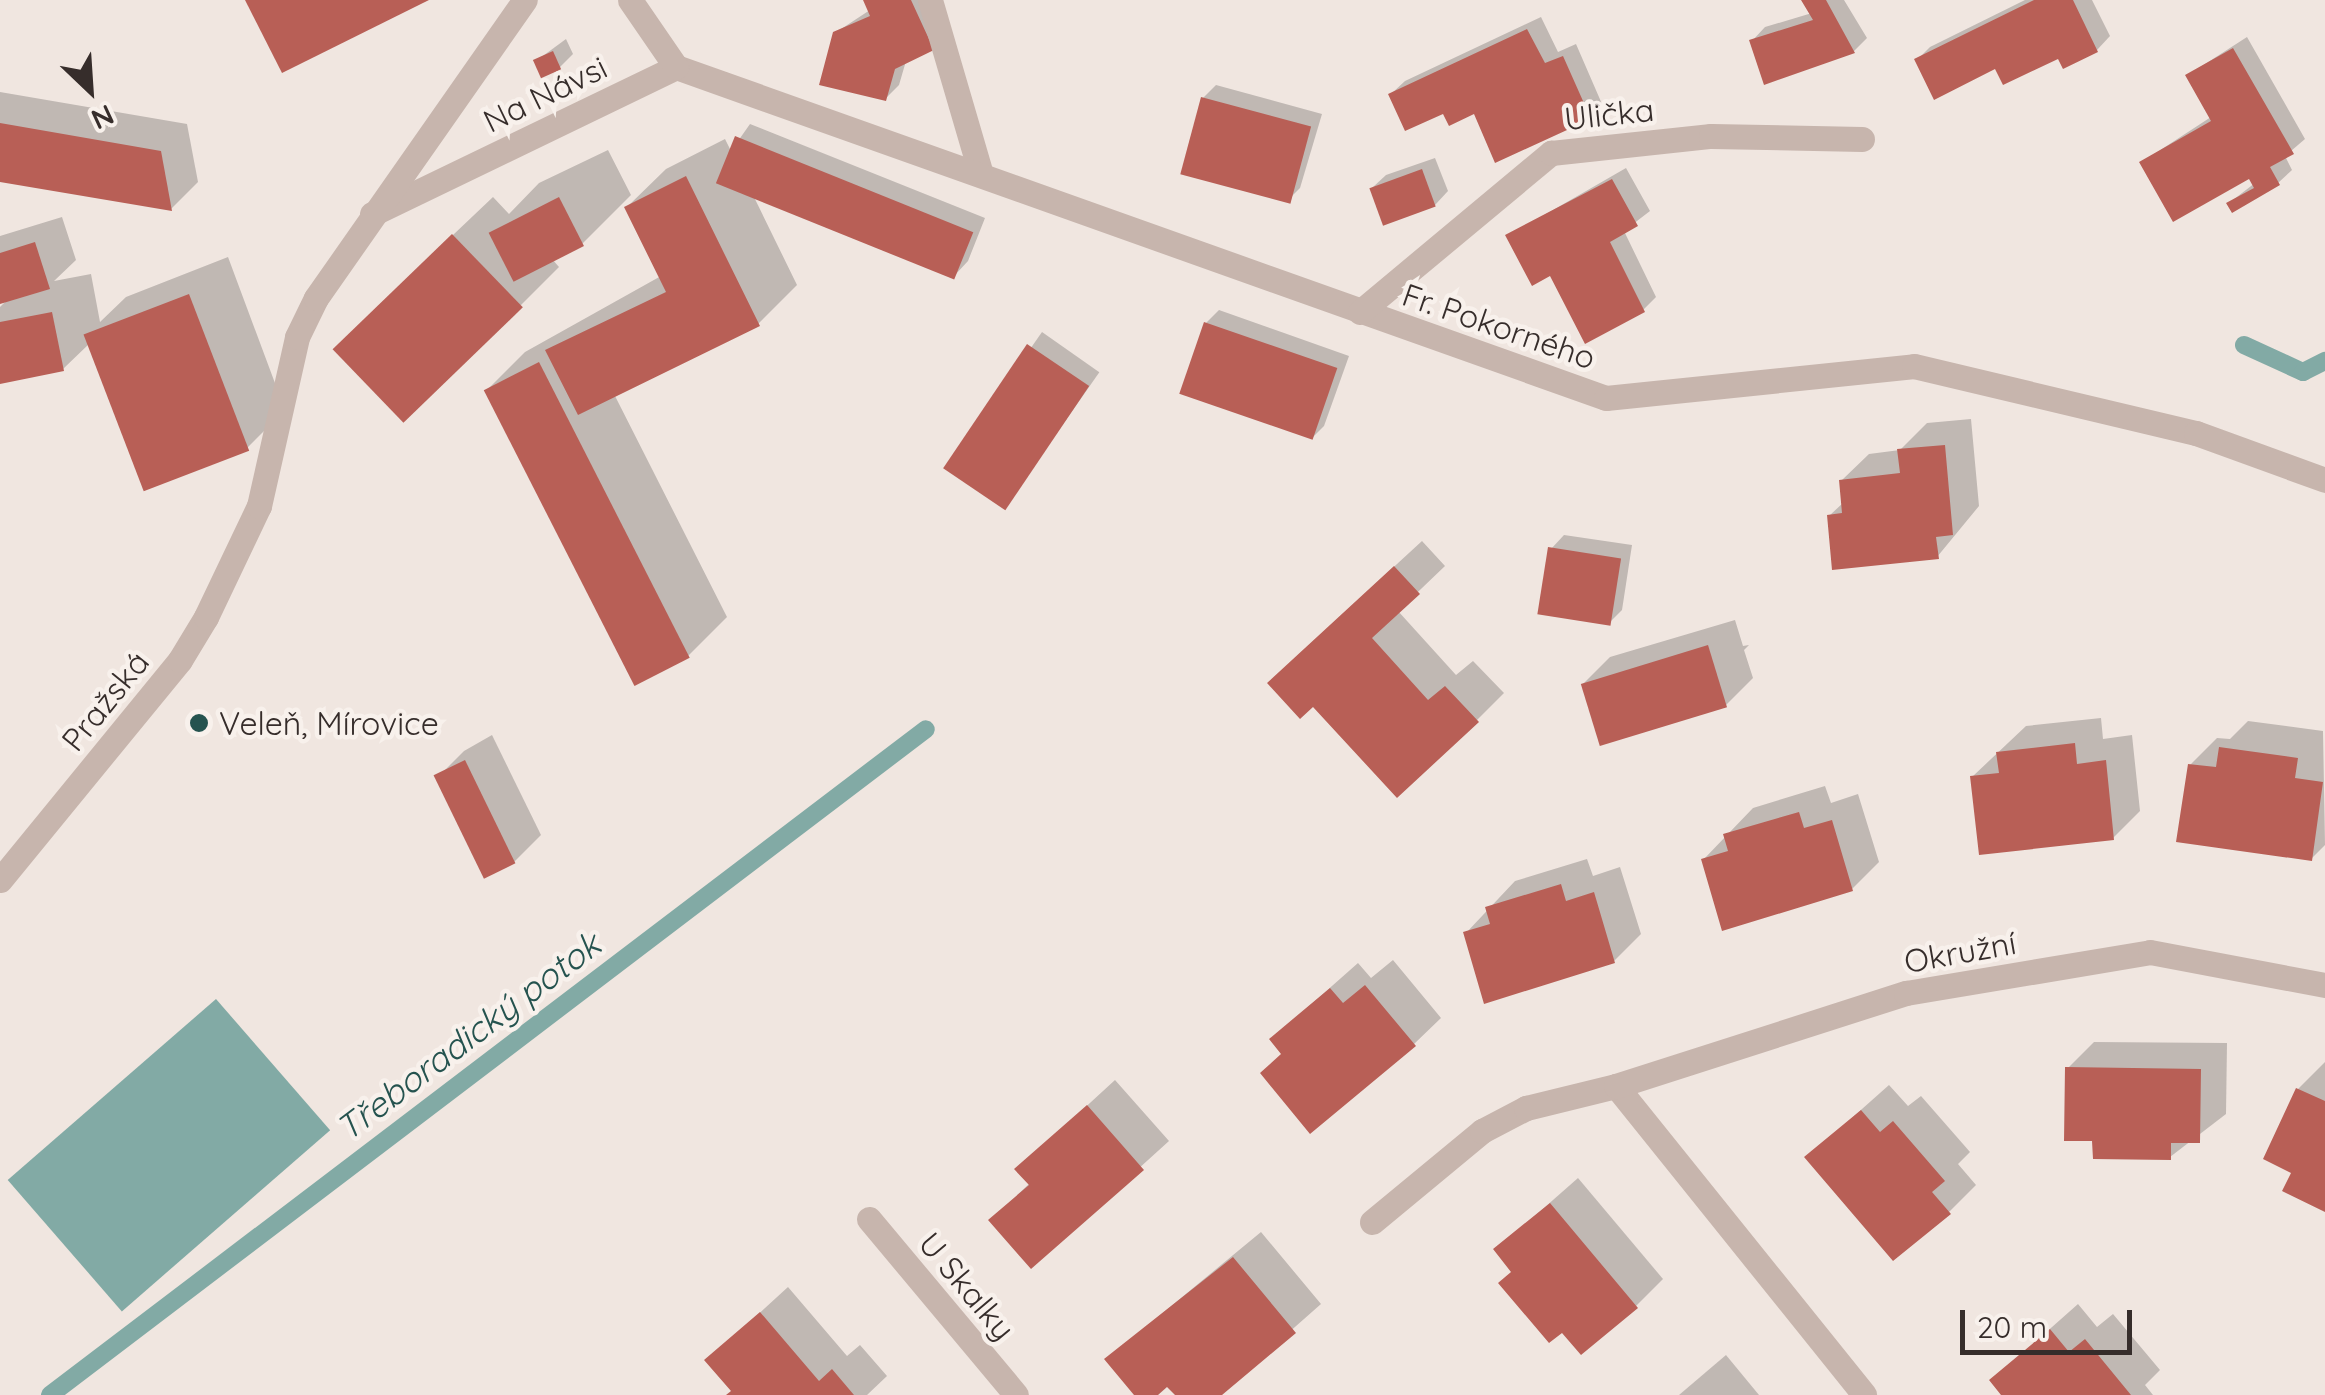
<!DOCTYPE html>
<meta charset="utf-8">
<style>
body{margin:0}
#map{position:relative;width:2325px;height:1395px;overflow:hidden;background:#f0e6e0;font-family:Quicksand,sans-serif}
div>[style]{position:absolute}
.water>*{inset:0;background:#82aaa5;transform-origin:0 0}
.shadow>*{inset:0;background:#0003;transform-origin:0 0}
.stream>*{height:18px;margin:-9px;padding:0 9px;transform-origin:9px;border-radius:9px;background:#82aaa5}
.building>*{inset:0;background:#b85f56;transform-origin:0 0}
.minor>*{height:25px;margin:-12.5px;padding:0 12.5px;transform-origin:12.5px;border-radius:12.5px;background:#c7b5ad}
.tertiary>*{height:25px;margin:-12.5px;padding:0 12.5px;transform-origin:12.5px;border-radius:12.5px;background:#c7b5ad}
.dots>*{width:28px;height:28px;translate:-50% -50%;box-sizing:border-box;border:5px solid #f8f1ec;border-radius:50%}
span{translate:-50% -50%;white-space:nowrap;text-align:center;line-height:1.15;-webkit-text-stroke:9px #f8f1ec;paint-order:stroke}
.street-label{font-size:32px;color:#362d2b}
.poi-label{font-size:32px;color:#362d2b}
.left{translate:0 -50%;text-align:left}
.water-label{font-size:35px;color:#25534f;font-style:italic}
.north{position:absolute;left:40px;top:40px;width:100px;height:100px;-webkit-text-stroke:8px #f8f1ec;paint-order:stroke;rotate:155deg;font-size:28px;font-weight:700;line-height:40px;text-align:center;color:#362d2b}
.north::after{content:'';display:block;margin:auto;width:35px;height:45px;background:#362d2b;clip-path:polygon(50% 0,100% 100%,50% 72%,0 100%)}
.scale{position:absolute;left:1960px;top:1310px;width:172px;height:45px;box-sizing:border-box;border:5px solid #362d2b;border-top:0;padding-left:12px;font-size:30px;line-height:35px;white-space:nowrap;color:#362d2b;-webkit-text-stroke:8px #f8f1ec;paint-order:stroke}
</style>
<div id="map">
<div class="water">
<div style="left:216px;top:999px;width:174px;height:276px;rotate:49deg"></div>
</div>
<div class="shadow">
<div style="clip-path:polygon(866px 0,929px 0,945px 34px,906px 61px,899px 85px,885px 99px,835px 33px,870px 10px)"></div>
<div style="clip-path:polygon(1806px 0,1844px 0,1867px 38px,1854px 51px,1765px 82px,1752px 41px,1765px 27px,1812px 13px)"></div>
<div style="clip-path:polygon(2025px 0,2092px 0,2110px 36px,2097px 50px,2059px 56px,1917px 60px,1930px 47px)"></div>
<div style="clip-path:polygon(1541px 17px,1558px 52px,1576px 44px,1602px 104px,1589px 117px,1444px 111px,1391px 94px,1405px 81px)"></div>
<div style="clip-path:polygon(2247px 37px,2305px 139px,2285px 156px,2292px 170px,2278px 183px,2229px 203px,2255px 183px,2250px 176px,2142px 162px,2211px 117px,2188px 75px)"></div>
<div style="clip-path:polygon(566px 39px,573px 54px,560px 67px,536px 61px)"></div>
<div style="clip-path:polygon(1216px 85px,1322px 114px,1300px 188px,1287px 201px,1203px 98px)"></div>
<div style="clip-path:polygon(0 92px,187px 124px,198px 182px,171px 209px,0 180px)"></div>
<div style="clip-path:polygon(750px 124px,985px 218px,968px 261px,955px 275px,753px 195px,797px 285px,758px 324px,614px 394px,727px 617px,688px 656px,487px 390px,525px 352px,661px 276px,627px 207px,666px 169px,725px 139px,731px 151px)"></div>
<div style="clip-path:polygon(608px 150px,631px 195px,582px 244px,552px 259px,559px 267px,521px 305px,374px 310px,493px 197px,509px 214px,539px 183px)"></div>
<div style="clip-path:polygon(1435px 158px,1448px 191px,1435px 205px,1372px 188px,1386px 175px)"></div>
<div style="clip-path:polygon(1626px 168px,1650px 211px,1624px 231px,1656px 297px,1643px 310px,1551px 272px,1508px 236px)"></div>
<div style="clip-path:polygon(62px 217px,76px 260px,54px 281px,91px 274px,100px 322px,126px 297px,228px 257px,285px 410px,246px 449px,90px 343px,63px 369px,0 382px,0 307px,8px 299px,0 302px,0 236px)"></div>
<div style="clip-path:polygon(1219px 310px,1349px 356px,1324px 426px,1311px 439px,1206px 323px)"></div>
<div style="left:1042px;top:332px;width:70px;height:166px;rotate:35deg"></div>
<div style="clip-path:polygon(1971px 419px,1979px 506px,1937px 557px,1829px 516px,1844px 502px,1842px 480px,1869px 454px,1900px 450px,1927px 423px)"></div>
<div style="clip-path:polygon(1564px 535px,1632px 545px,1622px 610px,1609px 623px,1551px 549px)"></div>
<div style="clip-path:polygon(1422px 541px,1445px 566px,1398px 611px,1456px 675px,1473px 661px,1504px 693px,1477px 720px,1297px 656px)"></div>
<div style="clip-path:polygon(1735px 620px,1743px 646px,1749px 645px,1744px 650px,1753px 678px,1726px 705px,1583px 684px,1610px 657px)"></div>
<div style="clip-path:polygon(2101px 718px,2103px 739px,2132px 735px,2140px 811px,2113px 838px,1972px 777px,2026px 726px)"></div>
<div style="clip-path:polygon(2248px 721px,2323px 731px,2325px 845px,2312px 858px,2190px 765px,2217px 738px,2230px 739px)"></div>
<div style="clip-path:polygon(492px 735px,541px 835px,514px 862px,437px 778px,464px 751px)"></div>
<div style="clip-path:polygon(1825px 786px,1831px 803px,1858px 794px,1879px 862px,1852px 889px,1703px 860px,1753px 808px)"></div>
<div style="clip-path:polygon(1587px 859px,1593px 876px,1620px 867px,1641px 934px,1614px 961px,1466px 933px,1515px 881px)"></div>
<div style="clip-path:polygon(1393px 960px,1441px 1018px,1414px 1044px,1272px 1039px,1358px 963px,1371px 978px)"></div>
<div style="clip-path:polygon(2094px 1042px,2227px 1043px,2226px 1114px,2170px 1157px,2095px 1139px,2067px 1069px)"></div>
<div style="clip-path:polygon(2325px 1062px,2325px 1209px,2294px 1172px,2266px 1158px,2298px 1089px)"></div>
<div style="clip-path:polygon(1115px 1080px,1169px 1141px,1031px 1266px,991px 1220px,1030px 1183px,1018px 1169px)"></div>
<div style="clip-path:polygon(1889px 1085px,1908px 1106px,1921px 1096px,1970px 1152px,1958px 1164px,1976px 1185px,1949px 1212px,1808px 1157px)"></div>
<div style="clip-path:polygon(1578px 1178px,1663px 1279px,1636px 1306px,1514px 1271px,1496px 1250px)"></div>
<div style="clip-path:polygon(1261px 1232px,1321px 1304px,1218px 1395px,1178px 1395px,1168px 1383px,1154px 1395px,1137px 1395px,1107px 1359px)"></div>
<div style="clip-path:polygon(788px 1287px,847px 1356px,860px 1345px,887px 1376px,867px 1395px,737px 1395px,708px 1360px)"></div>
<div style="clip-path:polygon(2078px 1304px,2097px 1327px,2113px 1314px,2160px 1370px,2145px 1385px,2153px 1395px,2004px 1395px,1992px 1380px)"></div>
<div style="clip-path:polygon(1726px 1355px,1759px 1395px,1679px 1395px)"></div>
</div>
<div class="stream">
<div style="left:2244px;top:345px;width:65px;rotate:24.6deg"></div>
<div style="left:2303px;top:372px;width:25px;rotate:-27deg"></div>
<div style="left:50px;top:1395px;width:1100px;rotate:-37.24deg"></div>
</div>
<div class="building">
<div style="clip-path:polygon(245px 0,429px 0,282px 73px)"></div>
<div style="clip-path:polygon(863px 0,911px 0,934px 50px,895px 69px,886px 101px,819px 85px,833px 32px,870px 16px)"></div>
<div style="clip-path:polygon(1801px 0,1826px 0,1855px 53px,1764px 85px,1749px 40px,1813px 20px)"></div>
<div style="clip-path:polygon(2034px 0,2073px 0,2098px 52px,2063px 69px,2058px 59px,2003px 85px,1995px 69px,1934px 100px,1914px 59px)"></div>
<div style="clip-path:polygon(1527px 29px,1545px 63px,1563px 56px,1591px 119px,1495px 163px,1474px 114px,1449px 126px,1443px 114px,1405px 131px,1388px 94px)"></div>
<div style="clip-path:polygon(2233px 48px,2294px 154px,2270px 167px,2280px 185px,2232px 213px,2226px 203px,2254px 188px,2249px 179px,2173px 222px,2139px 162px,2211px 121px,2185px 75px)"></div>
<div style="left:553px;top:51px;width:20px;height:22px;rotate:66deg"></div>
<div style="left:1201px;top:97px;width:114px;height:80px;rotate:15deg"></div>
<div style="clip-path:polygon(0 123px,161px 151px,172px 211px,0 182px)"></div>
<div style="left:735px;top:136px;width:257px;height:51px;rotate:22deg"></div>
<div style="left:1422px;top:169px;width:40px;height:56px;rotate:70deg"></div>
<div style="clip-path:polygon(686px 176px,760px 326px,578px 415px,545px 350px,666px 292px,624px 207px)"></div>
<div style="clip-path:polygon(1612px 179px,1638px 226px,1610px 242px,1645px 312px,1585px 344px,1550px 276px,1532px 286px,1505px 235px)"></div>
<div style="left:559px;top:197px;width:55px;height:79px;rotate:63deg"></div>
<div style="left:452px;top:234px;width:102px;height:166px;rotate:46deg"></div>
<div style="clip-path:polygon(35px 242px,50px 289px,0 304px,0 253px)"></div>
<div style="left:189px;top:294px;width:168px;height:113px;rotate:69deg"></div>
<div style="clip-path:polygon(52px 312px,64px 371px,0 384px,0 322px)"></div>
<div style="left:1204px;top:322px;width:141px;height:76px;rotate:19deg"></div>
<div style="left:1027px;top:344px;width:75px;height:150px;rotate:34deg"></div>
<div style="left:539px;top:362px;width:332px;height:62px;rotate:63deg"></div>
<div style="clip-path:polygon(1945px 445px,1953px 535px,1936px 537px,1939px 559px,1832px 570px,1827px 515px,1842px 513px,1839px 480px,1900px 473px,1897px 449px)"></div>
<div style="left:1548px;top:547px;width:74px;height:68px;rotate:9deg"></div>
<div style="clip-path:polygon(1394px 566px,1420px 594px,1372px 638px,1428px 700px,1445px 686px,1479px 722px,1397px 798px,1313px 707px,1300px 719px,1267px 683px)"></div>
<div style="left:1708px;top:645px;width:65px;height:133px;rotate:73deg"></div>
<div style="clip-path:polygon(2075px 743px,2077px 764px,2106px 760px,2114px 840px,1979px 855px,1970px 776px,1999px 773px,1996px 752px)"></div>
<div style="clip-path:polygon(2219px 747px,2298px 758px,2295px 778px,2323px 782px,2312px 861px,2176px 842px,2188px 764px,2216px 767px)"></div>
<div style="left:465px;top:760px;width:115px;height:35px;rotate:64deg"></div>
<div style="clip-path:polygon(1799px 812px,1804px 828px,1832px 820px,1853px 891px,1722px 931px,1701px 859px,1728px 851px,1723px 834px)"></div>
<div style="clip-path:polygon(1561px 884px,1566px 901px,1594px 892px,1615px 963px,1484px 1004px,1463px 932px,1490px 924px,1485px 907px)"></div>
<div style="clip-path:polygon(1365px 985px,1416px 1046px,1310px 1134px,1260px 1073px,1281px 1054px,1269px 1039px,1330px 988px,1343px 1003px)"></div>
<div style="clip-path:polygon(2065px 1067px,2201px 1069px,2200px 1143px,2171px 1143px,2171px 1160px,2093px 1159px,2092px 1141px,2064px 1141px)"></div>
<div style="clip-path:polygon(2296px 1088px,2325px 1101px,2325px 1212px,2282px 1191px,2291px 1173px,2263px 1159px)"></div>
<div style="clip-path:polygon(1087px 1105px,1144px 1170px,1031px 1269px,988px 1220px,1029px 1185px,1014px 1169px)"></div>
<div style="clip-path:polygon(1861px 1110px,1880px 1132px,1893px 1121px,1945px 1181px,1932px 1192px,1951px 1214px,1893px 1261px,1804px 1157px)"></div>
<div style="clip-path:polygon(1550px 1203px,1638px 1308px,1581px 1355px,1562px 1333px,1549px 1343px,1498px 1283px,1511px 1272px,1493px 1249px)"></div>
<div style="clip-path:polygon(1233px 1257px,1296px 1333px,1222px 1395px,1175px 1395px,1167px 1387px,1158px 1395px,1134px 1395px,1104px 1359px)"></div>
<div style="clip-path:polygon(760px 1312px,819px 1381px,832px 1369px,854px 1395px,726px 1395px,731px 1391px,704px 1360px)"></div>
<div style="clip-path:polygon(2050px 1329px,2069px 1352px,2085px 1339px,2131px 1395px,2001px 1395px,1989px 1380px)"></div>
</div>
<div class="minor">
<div style="left:930px;top:0;width:178px;rotate:73.7deg"></div>
<div style="left:676px;top:67px;width:987px;rotate:19.59deg"></div>
<div style="left:1606px;top:398px;width:310px;rotate:-5.9deg"></div>
<div style="left:1914px;top:366px;width:290px;rotate:13.4deg"></div>
<div style="left:2196px;top:433px;width:137px;rotate:20deg"></div>
<div style="left:372px;top:214px;width:338px;rotate:-25.8deg"></div>
<div style="left:676px;top:67px;width:81px;rotate:-124.5deg"></div>
<div style="left:1360px;top:312px;width:249px;rotate:-39.8deg"></div>
<div style="left:1551px;top:153px;width:161px;rotate:-6.1deg"></div>
<div style="left:1711px;top:136px;width:151px;rotate:1.1deg"></div>
<div style="left:1616px;top:1086px;width:396px;rotate:51.2deg"></div>
<div style="left:869px;top:1219px;width:229px;rotate:50.1deg"></div>
<div style="left:1372px;top:1222px;width:143px;rotate:-39.6deg"></div>
<div style="left:1482px;top:1131px;width:50px;rotate:-27.6deg"></div>
<div style="left:1526px;top:1108px;width:93px;rotate:-13.7deg"></div>
<div style="left:1616px;top:1086px;width:305px;rotate:-17.8deg"></div>
<div style="left:1906px;top:993px;width:247px;rotate:-9.5deg"></div>
<div style="left:2150px;top:952px;width:178px;rotate:10.7deg"></div>
</div>
<div class="tertiary">
<div style="left:0;top:880px;width:284px;rotate:-50.7deg"></div>
<div style="left:180px;top:660px;width:50px;rotate:-58.8deg"></div>
<div style="left:206px;top:617px;width:123px;rotate:-64.5deg"></div>
<div style="left:259px;top:506px;width:173px;rotate:-77.3deg"></div>
<div style="left:297px;top:337px;width:43px;rotate:-64deg"></div>
<div style="left:316px;top:298px;width:364px;rotate:-55deg"></div>
</div>
<div class="dots">
<div style="left:199px;top:723px;background:#25534f"></div>
</div>
<div class="street-label">
<span style="left:545px;top:94px;rotate:-26deg">Na Návsi</span>
<span style="left:1609px;top:114px;rotate:-6deg">Ulička</span>
<span style="left:1499px;top:326px;rotate:19deg">Fr. Pokorného</span>
<span style="left:105px;top:701px;rotate:-51deg">Pražská</span>
<span style="left:1960px;top:952px;rotate:-10deg">Okružní</span>
<span style="left:967px;top:1286px;rotate:50deg">U Skalky</span>
</div>
<div class="poi-label">
<span class="left" style="left:219px;top:723px">Veleň, Mírovice</span>
</div>
<div class="water-label">
<span style="left:468px;top:1036px;rotate:-37deg">Třeboradický potok</span>
</div>
<div class="north">N</div>
<div class="scale">20 m</div>
</div>
